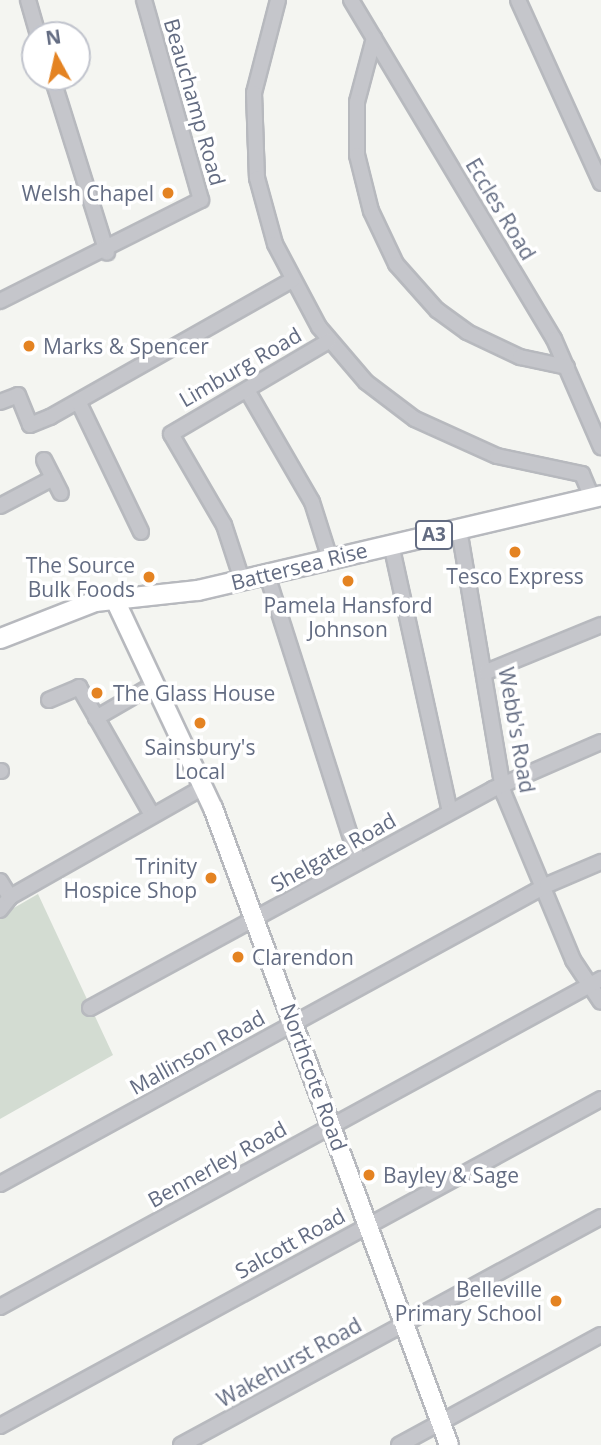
<!DOCTYPE html>
<style>
body{margin:0}
#map{position:relative;width:601px;height:1445px;overflow:hidden;background:#f4f5f1;font-family:"Open Sans",sans-serif}
div>[style]{position:absolute}
.green>*{inset:0;background:#d3dcd2}
.roads{filter:drop-shadow(2px 0 #b7b9be) drop-shadow(-2px 0 #b7b9be) drop-shadow(0 2px #b7b9be) drop-shadow(0 -2px #b7b9be)}
.minor>*{height:14px;margin:-7px;padding:0 7px;transform-origin:7px;border-radius:7px;background:#c5c6cb}
.major>*{height:18px;margin:-9px;padding:0 9px;transform-origin:9px;border-radius:9px;background:#fff}
.highway>*{height:19px;margin:-9.5px;padding:0 9.5px;transform-origin:9.5px;border-radius:9.5px;background:#fff}
.dots>*{width:19px;height:19px;translate:-50% -50%;box-sizing:border-box;border:4px solid #fff;border-radius:50%}
span{translate:-50% -50%;white-space:nowrap;text-align:center;line-height:1.15;-webkit-text-stroke:7px #fff;paint-order:stroke}
.shield-label span{padding:2px 5px;background:#fff;border:2px solid;border-radius:5px;-webkit-text-stroke-width:0}
.shield-label{font-size:19px;color:#636c82;font-weight:700}
.street-label{font-size:21px;color:#636c82}
.poi-label{font-size:21px;color:#636c82}
.right{translate:-100% -50%;text-align:right}
.left{translate:0 -50%;text-align:left}
.north{position:absolute;left:21px;top:21px;width:70px;height:70px;box-sizing:border-box;background:#fff;border:2px solid #c1c4cd;border-radius:50%;rotate:352deg;font-size:19px;font-weight:700;line-height:28px;text-align:center;color:#636c82}
.north::after{content:'';display:block;margin:auto;width:24px;height:32px;background:#e48322;clip-path:polygon(50% 0,100% 100%,50% 72%,0 100%)}
</style>
<div id="map">
<div class="green">
<div style="clip-path:polygon(38px 894px,113px 1055px,0 1119px,0 916px)"></div>
</div>
<div class="roads">
<div class="minor">
<div style="left:28px;top:0;width:36px;rotate:74deg"></div>
<div style="left:278px;top:0;width:96px;rotate:104.5deg"></div>
<div style="left:254px;top:93px;width:85px;rotate:88deg"></div>
<div style="left:257px;top:178px;width:68px;rotate:74.7deg"></div>
<div style="left:275px;top:244px;width:94px;rotate:62.1deg"></div>
<div style="left:319px;top:327px;width:72px;rotate:49.5deg"></div>
<div style="left:366px;top:382px;width:61px;rotate:37.1deg"></div>
<div style="left:415px;top:419px;width:90px;rotate:24.3deg"></div>
<div style="left:497px;top:456px;width:87px;rotate:12deg"></div>
<div style="left:582px;top:474px;width:26px;rotate:67deg"></div>
<div style="left:351px;top:0;width:395px;rotate:59.1deg"></div>
<div style="left:554px;top:339px;width:118px;rotate:66.5deg"></div>
<div style="left:518px;top:0;width:201px;rotate:65.6deg"></div>
<div style="left:374px;top:38px;width:66px;rotate:104.9deg"></div>
<div style="left:357px;top:102px;width:53px;rotate:90deg"></div>
<div style="left:357px;top:155px;width:58px;rotate:76deg"></div>
<div style="left:371px;top:211px;width:59px;rotate:64.7deg"></div>
<div style="left:396px;top:264px;width:62px;rotate:48.3deg"></div>
<div style="left:437px;top:310px;width:37px;rotate:36deg"></div>
<div style="left:467px;top:332px;width:59px;rotate:25.3deg"></div>
<div style="left:520px;top:357px;width:48px;rotate:12deg"></div>
<div style="left:52px;top:77px;width:184px;rotate:72.6deg"></div>
<div style="left:0;top:301px;width:225px;rotate:-26.7deg"></div>
<div style="left:201px;top:200px;width:208px;rotate:-105.9deg"></div>
<div style="left:247px;top:390px;width:129px;rotate:59.9deg"></div>
<div style="left:312px;top:502px;width:60px;rotate:72.5deg"></div>
<div style="left:0;top:402px;width:19px;rotate:-21deg"></div>
<div style="left:18px;top:395px;width:32px;rotate:68deg"></div>
<div style="left:30px;top:425px;width:22px;rotate:-22deg"></div>
<div style="left:50px;top:417px;width:278px;rotate:-29.5deg"></div>
<div style="left:79px;top:403px;width:143px;rotate:64.3deg"></div>
<div style="left:44px;top:460px;width:37px;rotate:63deg"></div>
<div style="left:0;top:506px;width:60px;rotate:-27.8deg"></div>
<div style="left:459px;top:529px;width:269px;rotate:80.4deg"></div>
<div style="left:504px;top:794px;width:180px;rotate:67.4deg"></div>
<div style="left:573px;top:960px;width:50px;rotate:56.3deg"></div>
<div style="left:391px;top:544px;width:274px;rotate:77.6deg"></div>
<div style="left:267px;top:575px;width:299px;rotate:72.3deg"></div>
<div style="left:242px;top:580px;width:58px;rotate:-108.1deg"></div>
<div style="left:224px;top:525px;width:105px;rotate:-120.2deg"></div>
<div style="left:171px;top:434px;width:183px;rotate:-30.5deg"></div>
<div style="left:486px;top:672px;width:124px;rotate:-22.2deg"></div>
<div style="left:49px;top:700px;width:33px;rotate:-23deg"></div>
<div style="left:79px;top:687px;width:145px;rotate:60.3deg"></div>
<div style="left:96px;top:718px;width:58px;rotate:-30.1deg"></div>
<div style="left:0;top:771px;width:1px"></div>
<div style="left:0;top:881px;width:19px;rotate:58deg"></div>
<div style="left:0;top:910px;width:16px;rotate:-52deg"></div>
<div style="left:10px;top:897px;width:223px;rotate:-29.6deg"></div>
<div style="left:90px;top:1008px;width:459px;rotate:-28.5deg"></div>
<div style="left:493px;top:789px;width:118px;rotate:-23.5deg"></div>
<div style="left:0;top:1184px;width:623px;rotate:-28.66deg"></div>
<div style="left:547px;top:885px;width:59px;rotate:-23.1deg"></div>
<div style="left:0;top:1307px;width:685px;rotate:-28.62deg"></div>
<div style="left:0;top:1426px;width:684px;rotate:-28.55deg"></div>
<div style="left:181px;top:1445px;width:478px;rotate:-28.5deg"></div>
<div style="left:399px;top:1445px;width:230px;rotate:-28.6deg"></div>
</div>
<div class="major">
<div style="left:115px;top:600px;width:230px;rotate:64.8deg"></div>
<div style="left:213px;top:808px;width:679px;rotate:69.67deg"></div>
</div>
<div class="highway">
<div style="left:0;top:638px;width:102px;rotate:-21.3deg"></div>
<div style="left:95px;top:601px;width:103px;rotate:-6.2deg"></div>
<div style="left:197px;top:590px;width:415px;rotate:-13.2deg"></div>
</div>
</div>
<div class="dots">
<div style="left:168px;top:193px;background:#e48322"></div>
<div style="left:29px;top:346px;background:#e48322"></div>
<div style="left:515px;top:552px;background:#e48322"></div>
<div style="left:149px;top:577px;background:#e48322"></div>
<div style="left:348px;top:581px;background:#e48322"></div>
<div style="left:97px;top:693px;background:#e48322"></div>
<div style="left:200px;top:723px;background:#e48322"></div>
<div style="left:211px;top:878px;background:#e48322"></div>
<div style="left:238px;top:957px;background:#e48322"></div>
<div style="left:369px;top:1175px;background:#e48322"></div>
<div style="left:556px;top:1301px;background:#e48322"></div>
</div>
<div class="shield-label">
<span style="left:434px;top:535px">A3</span>
</div>
<div class="street-label">
<span style="left:195px;top:102px;rotate:74deg">Beauchamp Road</span>
<span style="left:501px;top:209px;rotate:59deg">Eccles Road</span>
<span style="left:240px;top:367px;rotate:-30deg">Limburg Road</span>
<span style="left:299px;top:566px;rotate:-14deg">Battersea Rise</span>
<span style="left:517px;top:730px;rotate:80deg">Webb's Road</span>
<span style="left:333px;top:852px;rotate:-29deg">Shelgate Road</span>
<span style="left:197px;top:1052px;rotate:-29deg">Mallinson Road</span>
<span style="left:314px;top:1077px;rotate:70deg">Northcote Road</span>
<span style="left:217px;top:1164px;rotate:-29deg">Bennerley Road</span>
<span style="left:290px;top:1243px;rotate:-29deg">Salcott Road</span>
<span style="left:289px;top:1362px;rotate:-29deg">Wakehurst Road</span>
</div>
<div class="poi-label">
<span class="right" style="left:154px;top:193px">Welsh Chapel</span>
<span class="left" style="left:43px;top:346px">Marks &amp; Spencer</span>
<span class="right" style="left:135px;top:577px">The Source<br>Bulk Foods</span>
<span style="left:515px;top:576px">Tesco Express</span>
<span style="left:348px;top:617px">Pamela Hansford<br>Johnson</span>
<span class="left" style="left:113px;top:693px">The Glass House</span>
<span style="left:200px;top:759px">Sainsbury's<br>Local</span>
<span class="right" style="left:197px;top:878px">Trinity<br>Hospice Shop</span>
<span class="left" style="left:252px;top:957px">Clarendon</span>
<span class="left" style="left:383px;top:1175px">Bayley &amp; Sage</span>
<span class="right" style="left:542px;top:1301px">Belleville<br>Primary School</span>
</div>
<div class="north">N</div>
</div>
